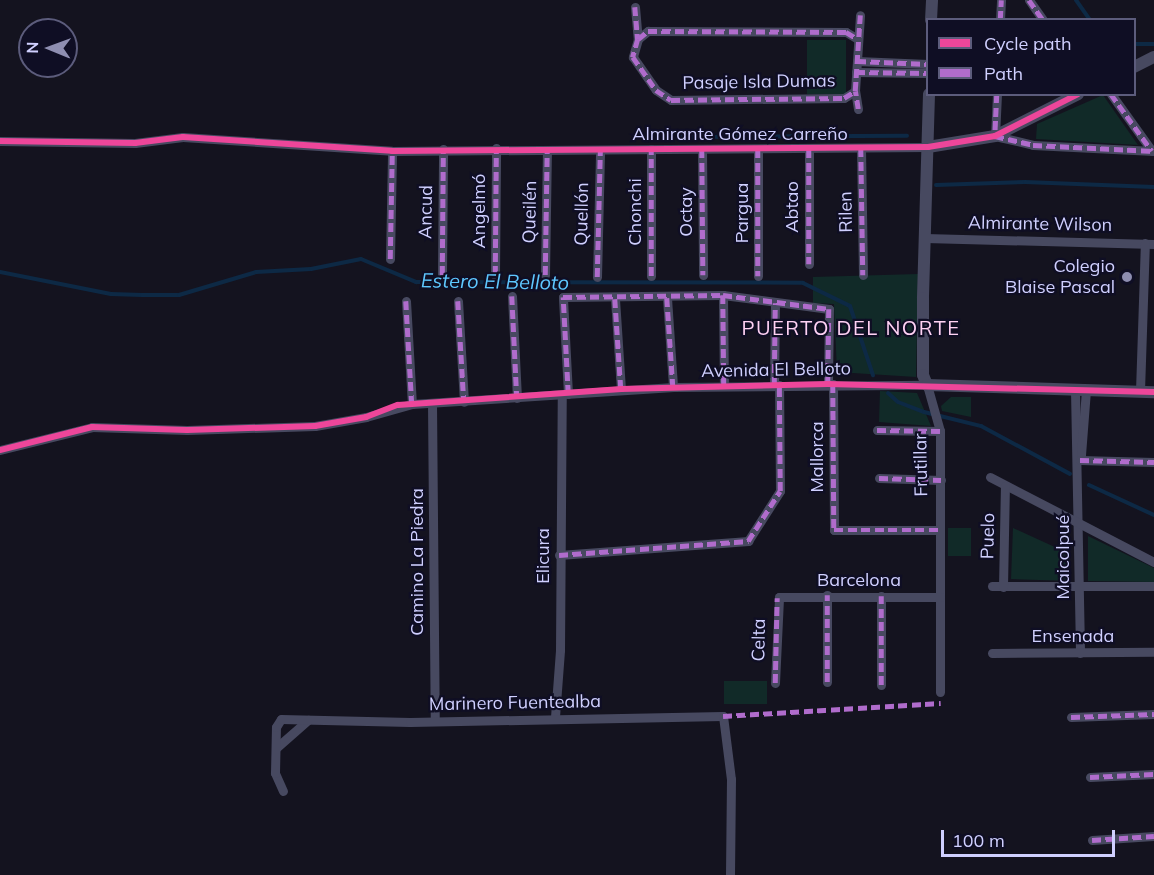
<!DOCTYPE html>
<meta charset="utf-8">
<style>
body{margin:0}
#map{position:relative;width:1154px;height:875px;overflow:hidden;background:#14131f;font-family:Mulish,sans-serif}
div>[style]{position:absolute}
.green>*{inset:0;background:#112a28;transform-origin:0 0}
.stream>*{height:4px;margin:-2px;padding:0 2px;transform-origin:2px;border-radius:2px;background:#0d2945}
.minor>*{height:9px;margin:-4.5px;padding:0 4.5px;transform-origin:4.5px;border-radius:4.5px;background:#474960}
.tertiary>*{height:12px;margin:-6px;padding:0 6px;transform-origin:6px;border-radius:6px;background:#474960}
.quiet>*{height:4.5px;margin-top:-2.25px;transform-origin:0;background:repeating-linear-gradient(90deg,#b06ccc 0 9px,transparent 0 13.5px)}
.cycleway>*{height:6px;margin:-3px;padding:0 3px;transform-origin:3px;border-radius:3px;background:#ed469a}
.dots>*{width:16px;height:16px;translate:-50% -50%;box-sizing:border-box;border:3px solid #0f0e24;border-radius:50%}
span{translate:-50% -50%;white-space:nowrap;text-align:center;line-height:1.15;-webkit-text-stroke:4.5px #0f0e24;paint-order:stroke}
.street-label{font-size:18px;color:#d0d0ff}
.poi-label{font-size:18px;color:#d0d0ff}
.right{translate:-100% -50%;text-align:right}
.water-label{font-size:20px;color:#5ec7ff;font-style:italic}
.neighbourhood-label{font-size:20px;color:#ffd2f4;letter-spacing:1.5px}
.legend{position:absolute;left:926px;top:18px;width:210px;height:78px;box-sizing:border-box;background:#0f0e24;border:2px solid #5c5c7c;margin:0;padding:8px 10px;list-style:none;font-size:18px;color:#d0d0ff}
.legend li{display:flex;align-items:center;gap:12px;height:30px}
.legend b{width:30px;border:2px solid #5c5c7c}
.north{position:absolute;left:18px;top:18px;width:60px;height:60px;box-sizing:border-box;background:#0f0e24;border:2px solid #5c5c7c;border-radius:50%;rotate:271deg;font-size:16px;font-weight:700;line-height:24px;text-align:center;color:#d0d0ff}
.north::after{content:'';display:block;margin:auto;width:21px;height:27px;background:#8e8eb1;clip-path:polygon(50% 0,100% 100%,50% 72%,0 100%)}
.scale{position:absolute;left:941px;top:830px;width:174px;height:27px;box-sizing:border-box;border:3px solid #d0d0ff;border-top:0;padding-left:8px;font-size:18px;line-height:21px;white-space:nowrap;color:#d0d0ff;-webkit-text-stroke:4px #0f0e24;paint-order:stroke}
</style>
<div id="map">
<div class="green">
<div style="left:807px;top:40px;width:39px;height:54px"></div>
<div style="clip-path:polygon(1103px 95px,1138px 145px,1036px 139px,1037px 124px)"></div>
<div style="clip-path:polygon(918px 274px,916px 377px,837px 372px,834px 304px,813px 303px,813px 277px)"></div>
<div style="clip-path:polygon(880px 391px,917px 393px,931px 426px,879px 422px)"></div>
<div style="clip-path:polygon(951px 397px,971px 397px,971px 417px,942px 411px,941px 406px)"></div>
<div style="left:948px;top:528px;width:23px;height:28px"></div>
<div style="clip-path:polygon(1013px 528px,1070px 554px,1070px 581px,1011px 579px)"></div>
<div style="clip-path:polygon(1088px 536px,1154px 568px,1154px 582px,1088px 581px)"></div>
<div style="left:724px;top:681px;width:43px;height:23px"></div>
</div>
<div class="stream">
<div style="left:1076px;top:0;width:24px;rotate:55deg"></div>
<div style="left:1134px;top:44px;width:20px"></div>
<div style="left:681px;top:137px;width:226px;rotate:-0.3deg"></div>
<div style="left:936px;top:185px;width:89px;rotate:-1.9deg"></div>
<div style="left:1025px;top:182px;width:129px;rotate:2.2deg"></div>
<div style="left:0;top:272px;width:113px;rotate:11.2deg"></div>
<div style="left:111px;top:294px;width:31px;rotate:2deg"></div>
<div style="left:142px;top:295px;width:37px"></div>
<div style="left:179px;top:295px;width:80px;rotate:-16.6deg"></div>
<div style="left:256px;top:272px;width:55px;rotate:-3.1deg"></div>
<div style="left:311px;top:269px;width:51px;rotate:-11.3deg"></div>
<div style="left:361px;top:259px;width:60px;rotate:22.7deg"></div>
<div style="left:416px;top:282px;width:387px;rotate:0.1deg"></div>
<div style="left:803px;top:283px;width:52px;rotate:26.1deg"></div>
<div style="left:850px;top:306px;width:73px;rotate:71.6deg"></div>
<div style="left:888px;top:393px;width:13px;rotate:42deg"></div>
<div style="left:898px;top:402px;width:28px;rotate:21deg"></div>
<div style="left:924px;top:412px;width:59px;rotate:13.8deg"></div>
<div style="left:981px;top:426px;width:101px;rotate:28.3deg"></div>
<div style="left:1089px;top:485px;width:72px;rotate:24.8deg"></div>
</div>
<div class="minor">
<div style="left:1029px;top:0;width:24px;rotate:55deg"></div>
<div style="left:635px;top:7px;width:32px;rotate:85deg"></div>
<div style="left:638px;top:39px;width:19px;rotate:106deg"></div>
<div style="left:633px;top:57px;width:40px;rotate:55.1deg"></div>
<div style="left:656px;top:90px;width:18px;rotate:34deg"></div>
<div style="left:671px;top:100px;width:173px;rotate:-0.7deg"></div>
<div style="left:844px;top:98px;width:13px;rotate:-32deg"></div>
<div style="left:1000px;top:20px;width:20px;rotate:-87deg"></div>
<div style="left:638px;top:39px;width:13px;rotate:-39deg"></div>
<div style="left:648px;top:31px;width:198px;rotate:0.3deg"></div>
<div style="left:846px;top:32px;width:12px;rotate:31deg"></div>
<div style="left:857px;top:61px;width:71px;rotate:2.4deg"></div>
<div style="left:856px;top:72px;width:72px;rotate:0.8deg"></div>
<div style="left:997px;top:94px;width:42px;rotate:92.7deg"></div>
<div style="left:995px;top:136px;width:39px;rotate:13deg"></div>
<div style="left:1033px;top:145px;width:121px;rotate:2.8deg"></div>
<div style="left:1111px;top:94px;width:70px;rotate:54.3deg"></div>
<div style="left:858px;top:109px;width:18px;rotate:-99deg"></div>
<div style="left:855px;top:91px;width:76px;rotate:-86.2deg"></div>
<div style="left:0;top:141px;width:135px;rotate:0.8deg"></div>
<div style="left:135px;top:143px;width:48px;rotate:-7.1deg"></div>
<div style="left:183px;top:137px;width:209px;rotate:3.8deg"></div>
<div style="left:392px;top:151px;width:536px;rotate:-0.43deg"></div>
<div style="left:861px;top:148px;width:127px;rotate:89.1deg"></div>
<div style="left:702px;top:149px;width:126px;rotate:89.5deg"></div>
<div style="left:758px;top:149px;width:127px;rotate:90deg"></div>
<div style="left:809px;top:149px;width:115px;rotate:90deg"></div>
<div style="left:925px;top:238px;width:229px;rotate:1.5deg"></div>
<div style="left:390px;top:259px;width:108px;rotate:-88.9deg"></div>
<div style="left:442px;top:275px;width:126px;rotate:-89.5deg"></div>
<div style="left:495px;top:275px;width:127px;rotate:-89.5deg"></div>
<div style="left:545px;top:275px;width:125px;rotate:-89.1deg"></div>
<div style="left:651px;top:276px;width:127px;rotate:-90deg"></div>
<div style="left:597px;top:277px;width:126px;rotate:-88.6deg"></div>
<div style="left:723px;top:295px;width:90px;rotate:89.4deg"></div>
<div style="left:512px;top:296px;width:102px;rotate:87.2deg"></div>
<div style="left:667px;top:298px;width:89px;rotate:86.1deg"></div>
<div style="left:615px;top:299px;width:90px;rotate:86.2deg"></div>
<div style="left:406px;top:301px;width:103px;rotate:86.7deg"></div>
<div style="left:458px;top:301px;width:101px;rotate:86.6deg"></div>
<div style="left:833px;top:384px;width:146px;rotate:89.6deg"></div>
<div style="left:834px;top:530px;width:106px"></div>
<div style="left:774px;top:386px;width:83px;rotate:-89.3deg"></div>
<div style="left:1075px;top:390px;width:263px;rotate:88.9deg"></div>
<div style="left:1140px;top:391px;width:148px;rotate:-88.1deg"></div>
<div style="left:568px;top:394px;width:97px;rotate:-93deg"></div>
<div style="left:563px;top:297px;width:160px;rotate:-0.7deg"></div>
<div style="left:723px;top:295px;width:107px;rotate:7.5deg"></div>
<div style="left:829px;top:309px;width:75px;rotate:90.8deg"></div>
<div style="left:432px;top:403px;width:318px;rotate:89.5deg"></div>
<div style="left:877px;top:430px;width:63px;rotate:0.9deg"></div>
<div style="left:0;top:450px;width:95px;rotate:-14deg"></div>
<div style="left:92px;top:427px;width:95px;rotate:1.8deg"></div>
<div style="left:187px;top:430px;width:128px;rotate:-1.8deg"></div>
<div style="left:315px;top:426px;width:52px;rotate:-10deg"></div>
<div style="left:366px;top:417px;width:48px;rotate:-15.8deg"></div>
<div style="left:412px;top:404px;width:262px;rotate:-3.7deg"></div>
<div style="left:673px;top:387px;width:254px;rotate:-0.5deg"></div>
<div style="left:927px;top:385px;width:48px;rotate:74.2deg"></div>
<div style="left:940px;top:431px;width:261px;rotate:90deg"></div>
<div style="left:1081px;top:455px;width:65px;rotate:-85.6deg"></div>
<div style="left:1080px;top:460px;width:74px;rotate:1.5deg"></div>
<div style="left:990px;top:477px;width:185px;rotate:27.4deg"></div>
<div style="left:879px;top:478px;width:62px;rotate:1.8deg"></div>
<div style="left:559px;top:555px;width:190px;rotate:-4.2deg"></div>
<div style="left:748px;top:541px;width:59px;rotate:-57.4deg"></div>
<div style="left:780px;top:491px;width:106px;rotate:-90.5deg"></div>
<div style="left:992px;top:586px;width:162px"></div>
<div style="left:1003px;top:587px;width:101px;rotate:-88.9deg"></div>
<div style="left:992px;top:653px;width:162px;rotate:-0.4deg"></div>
<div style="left:827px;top:682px;width:87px;rotate:-90deg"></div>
<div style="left:775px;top:683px;width:86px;rotate:-87.3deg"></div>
<div style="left:779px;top:597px;width:161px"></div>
<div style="left:881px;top:685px;width:89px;rotate:-90deg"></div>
<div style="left:555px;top:717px;width:67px;rotate:-85.7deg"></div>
<div style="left:560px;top:650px;width:255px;rotate:-89.6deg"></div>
<div style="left:1071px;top:717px;width:83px;rotate:-2.1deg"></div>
<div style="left:276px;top:748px;width:43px;rotate:-41.2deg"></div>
<div style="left:1090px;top:777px;width:64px;rotate:-2.7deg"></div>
<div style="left:283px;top:791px;width:20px;rotate:-114deg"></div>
<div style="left:275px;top:773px;width:46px;rotate:-88.8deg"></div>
<div style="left:276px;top:727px;width:9px;rotate:-58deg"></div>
<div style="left:281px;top:719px;width:129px;rotate:1.3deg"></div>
<div style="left:410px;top:722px;width:313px;rotate:-1.1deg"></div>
<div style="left:723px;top:716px;width:64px;rotate:82.8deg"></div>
<div style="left:731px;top:779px;width:96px;rotate:90.6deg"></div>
<div style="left:1092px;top:840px;width:62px;rotate:-3.7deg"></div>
</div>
<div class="tertiary">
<div style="left:931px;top:20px;width:20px;rotate:-87deg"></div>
<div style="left:1134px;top:67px;width:22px;rotate:-27deg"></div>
<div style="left:929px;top:94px;width:204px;rotate:91.7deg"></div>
<div style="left:923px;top:298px;width:77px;rotate:90deg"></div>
<div style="left:923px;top:375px;width:11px;rotate:68deg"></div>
<div style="left:927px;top:385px;width:227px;rotate:1.8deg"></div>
<div style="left:928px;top:147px;width:68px;rotate:-9.3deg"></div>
<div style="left:995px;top:136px;width:93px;rotate:-26.8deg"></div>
</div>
<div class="quiet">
<div style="left:1029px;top:0;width:24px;rotate:55deg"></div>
<div style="left:635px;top:7px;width:32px;rotate:85deg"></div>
<div style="left:638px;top:39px;width:19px;rotate:106deg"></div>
<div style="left:633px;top:57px;width:40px;rotate:55.1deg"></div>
<div style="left:656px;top:90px;width:18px;rotate:34deg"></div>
<div style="left:671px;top:100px;width:173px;rotate:-0.7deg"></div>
<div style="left:844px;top:98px;width:13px;rotate:-32deg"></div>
<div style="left:1000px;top:20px;width:20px;rotate:-87deg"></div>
<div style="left:638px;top:39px;width:13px;rotate:-39deg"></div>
<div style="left:648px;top:31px;width:198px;rotate:0.3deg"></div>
<div style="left:846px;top:32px;width:12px;rotate:31deg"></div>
<div style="left:857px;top:61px;width:71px;rotate:2.4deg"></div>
<div style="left:856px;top:72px;width:72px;rotate:0.8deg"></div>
<div style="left:997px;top:94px;width:42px;rotate:92.7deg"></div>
<div style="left:995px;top:136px;width:39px;rotate:13deg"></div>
<div style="left:1033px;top:145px;width:121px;rotate:2.8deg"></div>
<div style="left:1111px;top:94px;width:70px;rotate:54.3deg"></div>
<div style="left:858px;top:109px;width:18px;rotate:-99deg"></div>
<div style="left:855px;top:91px;width:76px;rotate:-86.2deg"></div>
<div style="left:861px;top:148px;width:127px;rotate:89.1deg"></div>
<div style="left:702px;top:149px;width:126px;rotate:89.5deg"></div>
<div style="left:758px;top:149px;width:127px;rotate:90deg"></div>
<div style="left:809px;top:149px;width:115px;rotate:90deg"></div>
<div style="left:390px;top:259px;width:108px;rotate:-88.9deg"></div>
<div style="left:442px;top:275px;width:126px;rotate:-89.5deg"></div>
<div style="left:495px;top:275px;width:127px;rotate:-89.5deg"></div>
<div style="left:545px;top:275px;width:125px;rotate:-89.1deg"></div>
<div style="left:651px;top:276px;width:127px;rotate:-90deg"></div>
<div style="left:597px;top:277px;width:126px;rotate:-88.6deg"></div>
<div style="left:723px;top:295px;width:90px;rotate:89.4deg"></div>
<div style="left:512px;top:296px;width:102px;rotate:87.2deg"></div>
<div style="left:667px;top:298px;width:89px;rotate:86.1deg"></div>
<div style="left:615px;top:299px;width:90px;rotate:86.2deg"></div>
<div style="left:406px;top:301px;width:103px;rotate:86.7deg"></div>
<div style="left:458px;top:301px;width:101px;rotate:86.6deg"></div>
<div style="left:833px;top:384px;width:146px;rotate:89.6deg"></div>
<div style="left:834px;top:530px;width:106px"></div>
<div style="left:774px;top:386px;width:83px;rotate:-89.3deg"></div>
<div style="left:568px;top:394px;width:97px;rotate:-93deg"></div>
<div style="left:563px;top:297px;width:160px;rotate:-0.7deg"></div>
<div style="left:723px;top:295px;width:107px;rotate:7.5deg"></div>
<div style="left:829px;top:309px;width:75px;rotate:90.8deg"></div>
<div style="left:877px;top:430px;width:63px;rotate:0.9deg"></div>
<div style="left:1080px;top:460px;width:74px;rotate:1.5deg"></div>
<div style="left:879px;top:478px;width:62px;rotate:1.8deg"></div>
<div style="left:559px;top:555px;width:190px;rotate:-4.2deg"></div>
<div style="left:748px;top:541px;width:59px;rotate:-57.4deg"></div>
<div style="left:780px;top:491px;width:106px;rotate:-90.5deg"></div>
<div style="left:827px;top:682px;width:87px;rotate:-90deg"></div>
<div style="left:775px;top:683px;width:85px;rotate:-88.7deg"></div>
<div style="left:881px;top:685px;width:89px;rotate:-90deg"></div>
<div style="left:723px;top:716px;width:218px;rotate:-3.4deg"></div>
<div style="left:1071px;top:717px;width:83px;rotate:-2.1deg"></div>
<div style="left:1090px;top:777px;width:64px;rotate:-2.7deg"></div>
<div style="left:1092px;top:840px;width:62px;rotate:-3.7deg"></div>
</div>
<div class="cycleway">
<div style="left:0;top:141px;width:135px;rotate:0.8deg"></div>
<div style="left:135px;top:143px;width:48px;rotate:-7.1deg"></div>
<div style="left:183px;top:137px;width:209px;rotate:3.8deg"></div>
<div style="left:392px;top:151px;width:536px;rotate:-0.43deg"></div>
<div style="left:928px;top:147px;width:68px;rotate:-9.3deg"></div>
<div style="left:995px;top:136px;width:93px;rotate:-26.8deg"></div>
<div style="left:0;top:450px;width:95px;rotate:-14deg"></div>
<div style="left:92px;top:427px;width:95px;rotate:1.8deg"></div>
<div style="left:187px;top:430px;width:128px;rotate:-1.8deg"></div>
<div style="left:315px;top:426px;width:52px;rotate:-10deg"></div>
<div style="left:366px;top:417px;width:34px;rotate:-21deg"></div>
<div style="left:398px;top:405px;width:224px;rotate:-4.1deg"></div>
<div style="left:621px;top:389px;width:207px;rotate:-1.4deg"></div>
<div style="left:828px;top:384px;width:326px;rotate:1.4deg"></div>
</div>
<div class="dots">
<div style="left:1127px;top:277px;background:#8e8eb1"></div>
</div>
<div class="street-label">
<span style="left:759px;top:82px;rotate:-1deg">Pasaje Isla Dumas</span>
<span style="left:740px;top:134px">Almirante Gómez Carreño</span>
<span style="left:792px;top:207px;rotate:-90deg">Abtao</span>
<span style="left:479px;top:211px;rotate:-90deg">Angelmó</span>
<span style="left:426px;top:212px;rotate:-89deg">Ancud</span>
<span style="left:530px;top:212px;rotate:-89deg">Queilén</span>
<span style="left:635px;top:212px;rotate:-90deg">Chonchi</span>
<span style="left:686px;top:212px;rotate:-90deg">Octay</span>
<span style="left:846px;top:212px;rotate:-91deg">Rilen</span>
<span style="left:742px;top:213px;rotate:-90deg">Pargua</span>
<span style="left:582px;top:214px;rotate:-89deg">Quellón</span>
<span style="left:1040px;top:224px;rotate:1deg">Almirante Wilson</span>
<span style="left:776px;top:370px;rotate:-1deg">Avenida El Belloto</span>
<span style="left:817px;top:457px;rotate:-90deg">Mallorca</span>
<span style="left:921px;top:465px;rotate:-91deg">Frutillar</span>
<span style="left:988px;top:536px;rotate:-89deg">Puelo</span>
<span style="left:543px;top:556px;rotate:-90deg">Elicura</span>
<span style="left:1063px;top:557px;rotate:-90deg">Maicolpué</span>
<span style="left:417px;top:562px;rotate:-90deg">Camino La Piedra</span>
<span style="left:859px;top:580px">Barcelona</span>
<span style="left:1073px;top:636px">Ensenada</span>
<span style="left:759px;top:640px;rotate:-89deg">Celta</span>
<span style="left:515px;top:703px;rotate:-1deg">Marinero Fuentealba</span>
</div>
<div class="poi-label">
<span class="right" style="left:1115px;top:277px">Colegio<br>Blaise Pascal</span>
</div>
<div class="water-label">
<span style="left:495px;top:281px;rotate:1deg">Estero El Belloto</span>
</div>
<div class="neighbourhood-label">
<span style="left:851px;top:327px">PUERTO DEL NORTE</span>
</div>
<ul class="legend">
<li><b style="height:8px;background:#ed469a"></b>Cycle path</li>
<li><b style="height:8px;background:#b06ccc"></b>Path</li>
</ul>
<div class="north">N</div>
<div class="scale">100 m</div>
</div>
